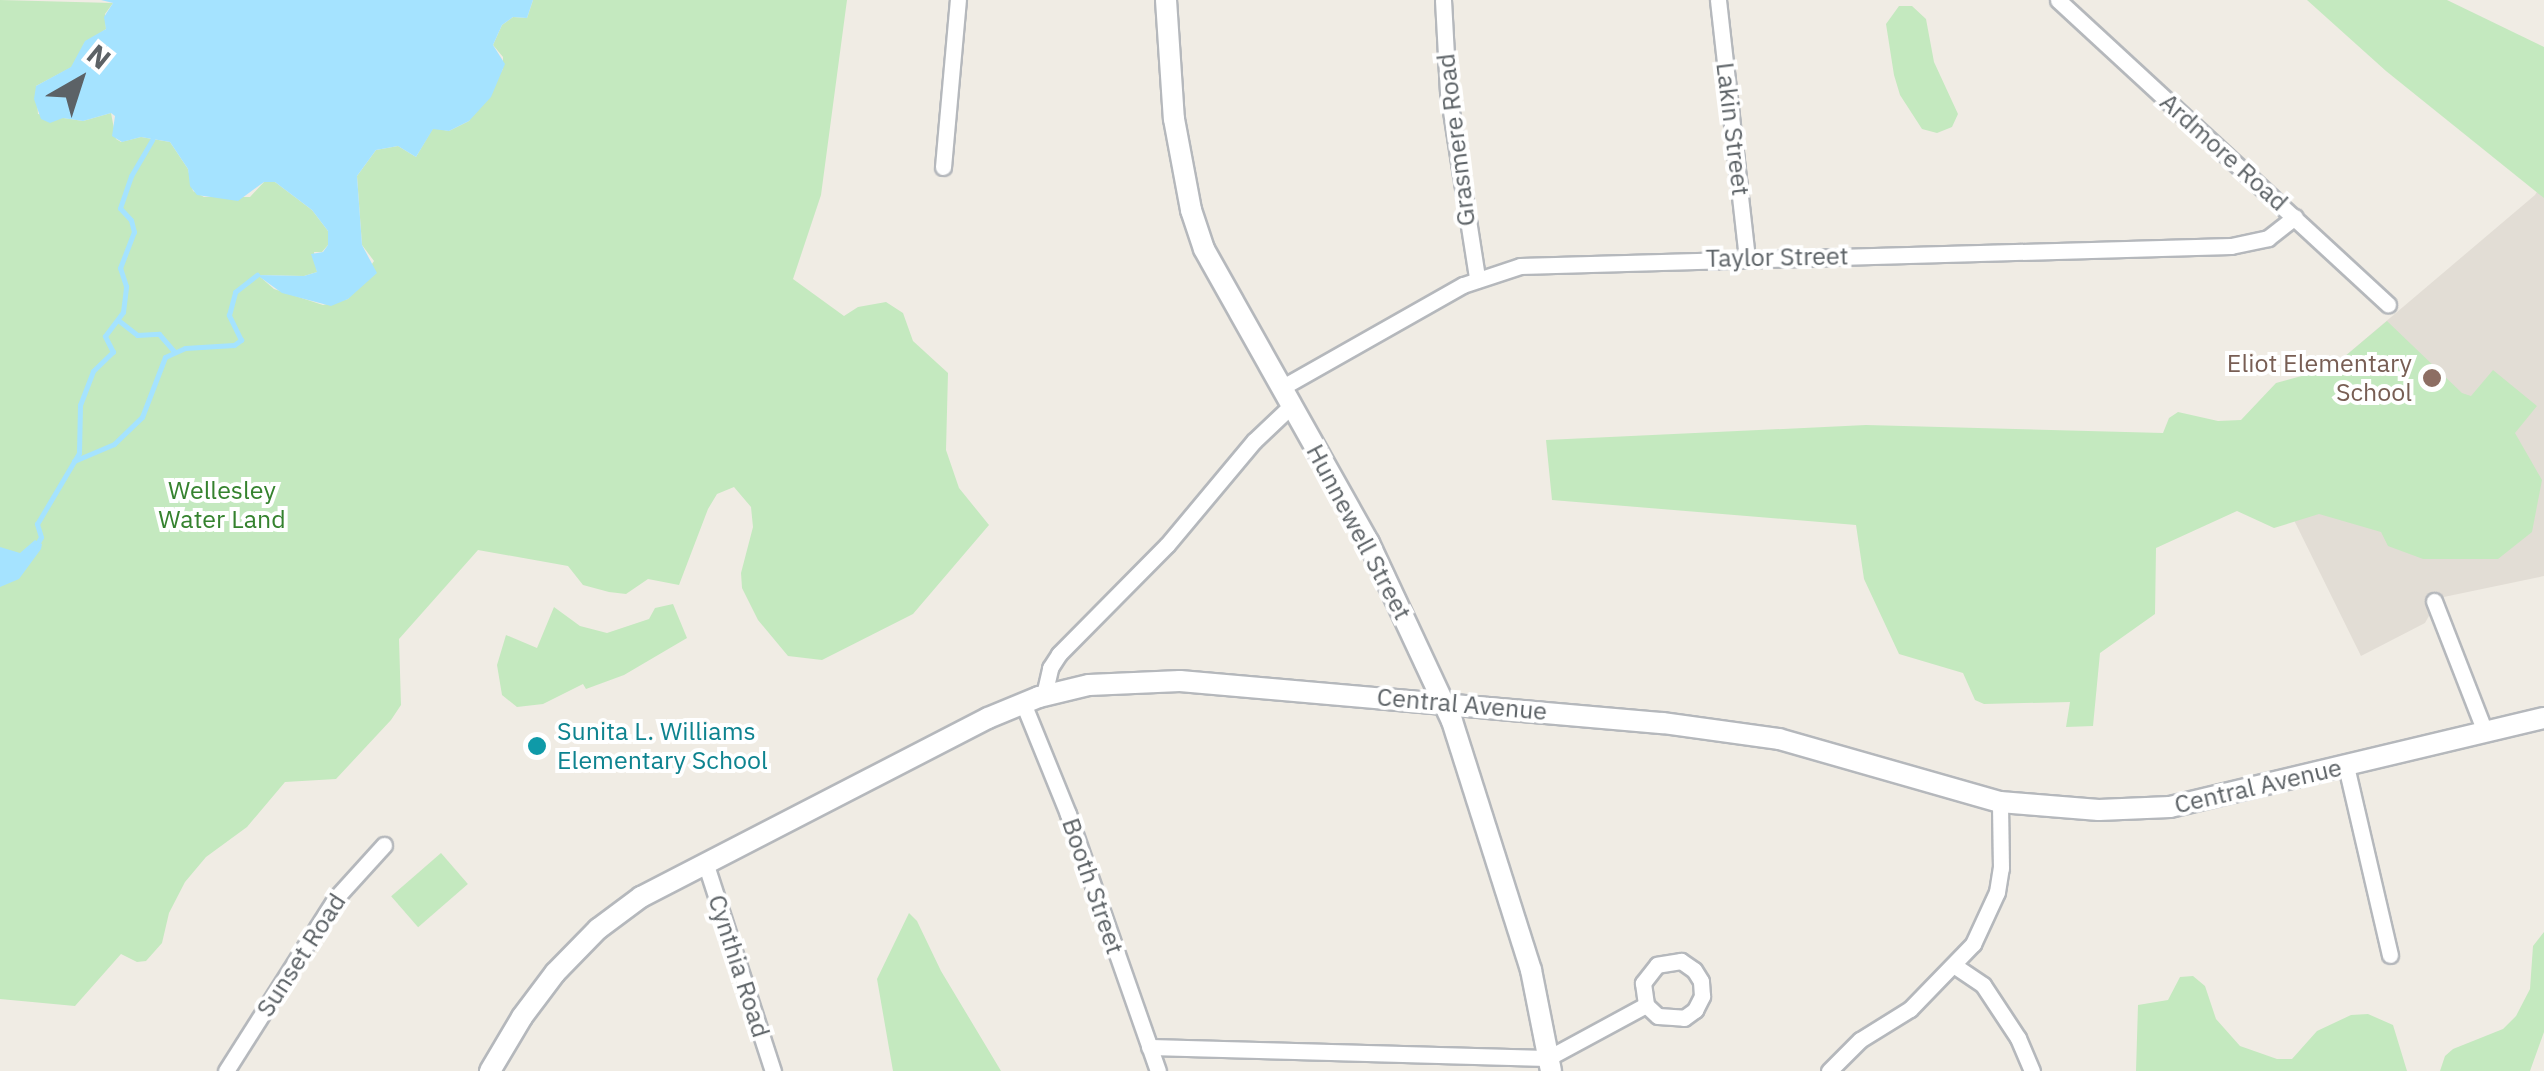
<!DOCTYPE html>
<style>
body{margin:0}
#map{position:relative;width:2544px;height:1071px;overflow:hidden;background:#f0ece4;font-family:"IBM Plex Sans",sans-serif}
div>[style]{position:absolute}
.education>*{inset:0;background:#e2ddd5}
.green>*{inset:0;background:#c4e9bf;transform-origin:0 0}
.water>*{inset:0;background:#a5e3ff}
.stream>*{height:5px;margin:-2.5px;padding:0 2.5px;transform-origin:2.5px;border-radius:2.5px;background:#a5e3ff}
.roads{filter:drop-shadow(2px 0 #b5b8bc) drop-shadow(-2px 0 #b5b8bc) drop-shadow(0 2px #b5b8bc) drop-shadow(0 -2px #b5b8bc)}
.minor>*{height:15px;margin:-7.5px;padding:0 7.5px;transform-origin:7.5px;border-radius:7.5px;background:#fff}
.secondary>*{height:20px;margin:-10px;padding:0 10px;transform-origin:10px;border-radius:10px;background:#fff}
.dots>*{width:28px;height:28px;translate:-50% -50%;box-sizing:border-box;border:5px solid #fff;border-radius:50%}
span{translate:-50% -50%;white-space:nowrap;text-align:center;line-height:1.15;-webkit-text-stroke:8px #fff;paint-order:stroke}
.street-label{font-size:25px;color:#5c6266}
.education-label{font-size:25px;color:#785e54}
.right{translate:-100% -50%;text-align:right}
.park-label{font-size:25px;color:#35822e}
.culture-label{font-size:25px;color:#0d838f}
.left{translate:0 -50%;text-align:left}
.north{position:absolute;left:30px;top:30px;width:100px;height:100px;-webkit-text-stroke:8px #fff;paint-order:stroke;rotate:39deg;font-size:28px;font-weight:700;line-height:40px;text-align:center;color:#5c6266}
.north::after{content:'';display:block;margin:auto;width:35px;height:45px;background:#5c6266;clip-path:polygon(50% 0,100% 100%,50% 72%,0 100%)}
</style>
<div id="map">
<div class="education">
<div style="clip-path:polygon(2544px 181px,2544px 576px,2439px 598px,2425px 623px,2361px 656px,2252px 435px,2535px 195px)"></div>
</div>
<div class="green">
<div style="clip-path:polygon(0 0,113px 3px,105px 14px,106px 29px,83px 45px,83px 53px,72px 67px,36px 86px,38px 114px,83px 121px,111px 113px,116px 139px,121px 142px,141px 137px,170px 142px,188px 169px,193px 191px,204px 197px,250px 197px,264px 182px,275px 182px,312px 210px,328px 231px,328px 245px,322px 252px,314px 252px,317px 272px,304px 276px,258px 275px,274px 289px,323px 305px,348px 299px,374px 261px,362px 245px,357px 176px,376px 150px,398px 146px,416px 157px,433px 128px,449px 131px,469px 121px,503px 69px,503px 57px,493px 45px,502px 25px,513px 17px,527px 18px,533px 0,847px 0,821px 195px,793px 279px,844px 316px,858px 307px,886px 302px,903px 313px,913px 341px,948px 373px,946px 450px,959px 488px,989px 525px,913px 614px,822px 660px,788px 656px,758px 620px,742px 588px,741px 573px,753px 527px,751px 507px,734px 487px,717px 494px,708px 509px,679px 585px,648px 579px,626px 594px,609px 592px,583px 585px,568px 566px,478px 550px,399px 639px,401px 705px,391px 720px,336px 779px,285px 782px,247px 827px,206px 857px,185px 882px,169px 913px,162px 943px,146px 961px,137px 962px,121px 954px,75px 1006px,0 999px)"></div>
<div style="clip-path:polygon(2307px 0,2447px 0,2544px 47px,2544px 198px,2386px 71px)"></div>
<div style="clip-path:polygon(1899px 6px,1912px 6px,1926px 19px,1934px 62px,1958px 114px,1952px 127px,1937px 133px,1922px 129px,1900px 95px,1894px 75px,1886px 24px)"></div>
<div style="clip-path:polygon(2387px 321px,2462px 393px,2471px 396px,2493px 370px,2537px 406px,2515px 433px,2542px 480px,2532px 532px,2498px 559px,2423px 559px,2388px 546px,2381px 532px,2319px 514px,2274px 528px,2237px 511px,2156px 548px,2155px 614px,2100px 653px,2093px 726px,2066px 727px,2070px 702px,1984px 704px,1975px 700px,1963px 673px,1899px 654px,1864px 579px,1856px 525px,1552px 500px,1546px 440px,1866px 425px,2163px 433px,2169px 418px,2178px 412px,2218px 421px,2241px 420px,2276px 383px,2331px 368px)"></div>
<div style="clip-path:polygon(673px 604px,687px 638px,624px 675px,586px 689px,583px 684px,543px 704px,517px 707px,502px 695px,497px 665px,506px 635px,537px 648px,554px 607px,580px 626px,607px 633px,649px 619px,655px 608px)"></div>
<div style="left:441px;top:853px;width:41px;height:66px;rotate:49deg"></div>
<div style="clip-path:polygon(909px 913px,917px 921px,941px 971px,1001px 1071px,893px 1071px,877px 979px)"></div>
<div style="clip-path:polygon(2544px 932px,2544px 1032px,2530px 1071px,2440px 1071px,2445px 1056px,2453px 1049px,2503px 1029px,2516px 1016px,2530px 989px,2533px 946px)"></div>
<div style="clip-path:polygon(2193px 976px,2205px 986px,2216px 1019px,2240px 1046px,2277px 1059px,2292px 1059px,2317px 1031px,2351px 1015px,2368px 1014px,2393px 1025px,2407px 1071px,2136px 1071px,2138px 1005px,2168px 1000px,2180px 977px)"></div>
</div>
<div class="water">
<div style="clip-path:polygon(101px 0,533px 0,527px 18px,513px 17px,502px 25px,493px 45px,505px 64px,491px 97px,469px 121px,449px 131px,433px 129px,416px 157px,398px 146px,376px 150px,357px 176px,362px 245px,377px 273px,348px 299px,331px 306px,282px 293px,257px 275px,304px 276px,317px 272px,311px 254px,323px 252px,328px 245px,328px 231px,312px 210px,275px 182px,264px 182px,238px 201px,197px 195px,190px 186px,188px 169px,170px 142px,141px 137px,122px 142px,112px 136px,115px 116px,111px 113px,83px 121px,63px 118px,50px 123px,41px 119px,34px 99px,36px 86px,71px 67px,85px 41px,106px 29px,104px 17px,113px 3px)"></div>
<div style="clip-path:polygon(35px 540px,42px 544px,41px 549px,19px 579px,0 587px,0 547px,20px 553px)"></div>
</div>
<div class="stream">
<div style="left:118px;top:320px;width:24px;rotate:38deg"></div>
<div style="left:137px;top:335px;width:22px;rotate:-3deg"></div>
<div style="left:159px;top:334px;width:23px;rotate:49deg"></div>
<div style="left:74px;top:461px;width:43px;rotate:-23deg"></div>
<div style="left:114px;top:444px;width:39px;rotate:-44deg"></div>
<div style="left:142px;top:417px;width:64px;rotate:-69deg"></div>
<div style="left:165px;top:357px;width:22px;rotate:-24deg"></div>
<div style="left:185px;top:348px;width:49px;rotate:-3.5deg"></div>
<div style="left:234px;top:345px;width:9px;rotate:-36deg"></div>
<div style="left:241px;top:340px;width:28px;rotate:-116deg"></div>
<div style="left:229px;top:315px;width:24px;rotate:-75deg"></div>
<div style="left:235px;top:292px;width:28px;rotate:-38deg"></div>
<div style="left:36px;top:546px;width:10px;rotate:-61deg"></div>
<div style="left:41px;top:537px;width:14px;rotate:-107deg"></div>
<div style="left:37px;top:524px;width:82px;rotate:-59.4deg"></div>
<div style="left:79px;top:453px;width:48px;rotate:-88.8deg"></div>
<div style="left:80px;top:405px;width:36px;rotate:-69deg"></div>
<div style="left:93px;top:371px;width:28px;rotate:-44deg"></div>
<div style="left:113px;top:352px;width:18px;rotate:-117deg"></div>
<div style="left:105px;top:336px;width:30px;rotate:-53deg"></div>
<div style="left:123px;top:312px;width:26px;rotate:-83deg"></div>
<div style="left:126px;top:286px;width:19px;rotate:-108deg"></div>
<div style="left:120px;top:268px;width:39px;rotate:-69deg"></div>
<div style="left:134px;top:232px;width:12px;rotate:-104deg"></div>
<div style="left:131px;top:220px;width:16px;rotate:-133deg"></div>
<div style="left:120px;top:208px;width:34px;rotate:-71deg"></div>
<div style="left:131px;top:176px;width:42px;rotate:-59.7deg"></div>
</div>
<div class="roads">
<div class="minor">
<div style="left:1443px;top:0;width:92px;rotate:86.9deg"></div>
<div style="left:1448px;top:92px;width:188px;rotate:81.1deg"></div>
<div style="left:1718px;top:0;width:260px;rotate:83.6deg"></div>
<div style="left:2058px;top:0;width:449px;rotate:42.7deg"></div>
<div style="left:943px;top:167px;width:168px;rotate:-84.9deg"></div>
<div style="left:1281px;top:388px;width:209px;rotate:-29.5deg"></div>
<div style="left:1463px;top:285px;width:60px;rotate:-18.4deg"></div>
<div style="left:1520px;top:266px;width:711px;rotate:-1.61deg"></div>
<div style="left:2231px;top:246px;width:38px;rotate:-12deg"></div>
<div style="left:2268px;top:238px;width:34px;rotate:-38deg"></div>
<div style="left:2434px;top:601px;width:141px;rotate:68.7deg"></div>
<div style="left:1044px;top:695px;width:28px;rotate:-77deg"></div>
<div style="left:1050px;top:668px;width:17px;rotate:-57deg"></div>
<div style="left:1059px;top:654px;width:153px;rotate:-45.3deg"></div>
<div style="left:1167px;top:545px;width:136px;rotate:-50.1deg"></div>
<div style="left:1254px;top:441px;width:52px;rotate:-43.5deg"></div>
<div style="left:1023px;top:703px;width:120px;rotate:67.9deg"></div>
<div style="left:1068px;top:814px;width:272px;rotate:70.7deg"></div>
<div style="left:2346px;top:766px;width:194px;rotate:76.9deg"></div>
<div style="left:705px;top:862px;width:220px;rotate:72deg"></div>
<div style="left:1955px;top:966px;width:34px;rotate:34deg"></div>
<div style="left:1983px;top:985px;width:64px;rotate:56.6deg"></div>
<div style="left:2018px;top:1038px;width:36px;rotate:67deg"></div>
<div style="left:1149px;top:1047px;width:399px;rotate:1.6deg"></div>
<div style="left:1548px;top:1058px;width:111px;rotate:-28.4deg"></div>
<div style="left:1646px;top:1005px;width:16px;rotate:43deg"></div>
<div style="left:1658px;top:1016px;width:26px;rotate:4deg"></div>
<div style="left:1684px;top:1018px;width:14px;rotate:-36deg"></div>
<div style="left:1695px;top:1010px;width:16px;rotate:-63deg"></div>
<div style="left:1702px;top:996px;width:15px;rotate:-94deg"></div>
<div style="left:1701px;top:981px;width:13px;rotate:-122deg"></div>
<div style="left:1694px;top:970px;width:16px;rotate:-145deg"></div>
<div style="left:1681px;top:961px;width:24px;rotate:171deg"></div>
<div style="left:1657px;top:965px;width:23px;rotate:128deg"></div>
<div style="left:1643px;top:983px;width:22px;rotate:82deg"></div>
<div style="left:226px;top:1071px;width:204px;rotate:-57.6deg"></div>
<div style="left:335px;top:899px;width:73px;rotate:-47.8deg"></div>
<div style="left:1829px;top:1071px;width:44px;rotate:-45deg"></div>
<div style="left:1860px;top:1040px;width:59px;rotate:-31.8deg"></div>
<div style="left:1910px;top:1009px;width:91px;rotate:-45.9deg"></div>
<div style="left:1973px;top:944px;width:57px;rotate:-65.2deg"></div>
<div style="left:1997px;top:892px;width:24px;rotate:-81deg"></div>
<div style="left:2001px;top:868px;width:66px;rotate:-90.9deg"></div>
</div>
<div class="secondary">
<div style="left:1166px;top:0;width:119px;rotate:86.2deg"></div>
<div style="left:1174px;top:119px;width:93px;rotate:79.4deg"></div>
<div style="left:1191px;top:210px;width:41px;rotate:71.6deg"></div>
<div style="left:1204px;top:249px;width:337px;rotate:60.7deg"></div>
<div style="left:1369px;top:543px;width:196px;rotate:65deg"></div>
<div style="left:1452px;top:721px;width:261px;rotate:72.4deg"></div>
<div style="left:1531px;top:970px;width:103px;rotate:78.8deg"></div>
<div style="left:490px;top:1071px;width:63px;rotate:-59.3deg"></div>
<div style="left:522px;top:1017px;width:55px;rotate:-53.1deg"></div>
<div style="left:555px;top:973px;width:62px;rotate:-45.7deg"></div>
<div style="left:598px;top:929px;width:54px;rotate:-36.7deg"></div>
<div style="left:641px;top:897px;width:390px;rotate:-27.3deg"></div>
<div style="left:988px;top:718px;width:55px;rotate:-22.4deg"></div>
<div style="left:1039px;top:697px;width:51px;rotate:-13.5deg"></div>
<div style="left:1089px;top:685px;width:91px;rotate:-2.5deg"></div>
<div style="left:1180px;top:681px;width:485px;rotate:5deg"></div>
<div style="left:1663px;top:723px;width:117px;rotate:7.9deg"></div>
<div style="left:1779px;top:739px;width:230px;rotate:15.9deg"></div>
<div style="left:2000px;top:802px;width:99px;rotate:4.6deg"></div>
<div style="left:2099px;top:810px;width:71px;rotate:-2.4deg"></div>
<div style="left:2170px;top:807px;width:384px;rotate:-13.4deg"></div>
</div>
</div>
<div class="dots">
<div style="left:2432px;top:378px;background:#8d6e63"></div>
<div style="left:537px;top:746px;background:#0f9aa8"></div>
</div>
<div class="street-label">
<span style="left:1733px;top:129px;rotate:83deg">Lakin Street</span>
<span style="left:1456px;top:140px;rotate:-97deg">Grasmere Road</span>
<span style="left:2224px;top:152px;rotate:42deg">Ardmore Road</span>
<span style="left:1777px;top:257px;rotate:-1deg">Taylor Street</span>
<span style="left:1359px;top:532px;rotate:62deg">Hunnewell Street</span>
<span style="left:1462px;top:704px;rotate:5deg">Central Avenue</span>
<span style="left:2258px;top:786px;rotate:-13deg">Central Avenue</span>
<span style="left:1093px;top:886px;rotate:71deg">Booth Street</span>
<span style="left:301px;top:955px;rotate:-57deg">Sunset Road</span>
<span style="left:739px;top:966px;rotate:72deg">Cynthia Road</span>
</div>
<div class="education-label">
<span class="right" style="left:2412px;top:378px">Eliot Elementary<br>School</span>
</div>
<div class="park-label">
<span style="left:222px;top:505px">Wellesley<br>Water Land</span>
</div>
<div class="culture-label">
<span class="left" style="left:557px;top:746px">Sunita L. Williams<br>Elementary School</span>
</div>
<div class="north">N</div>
</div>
